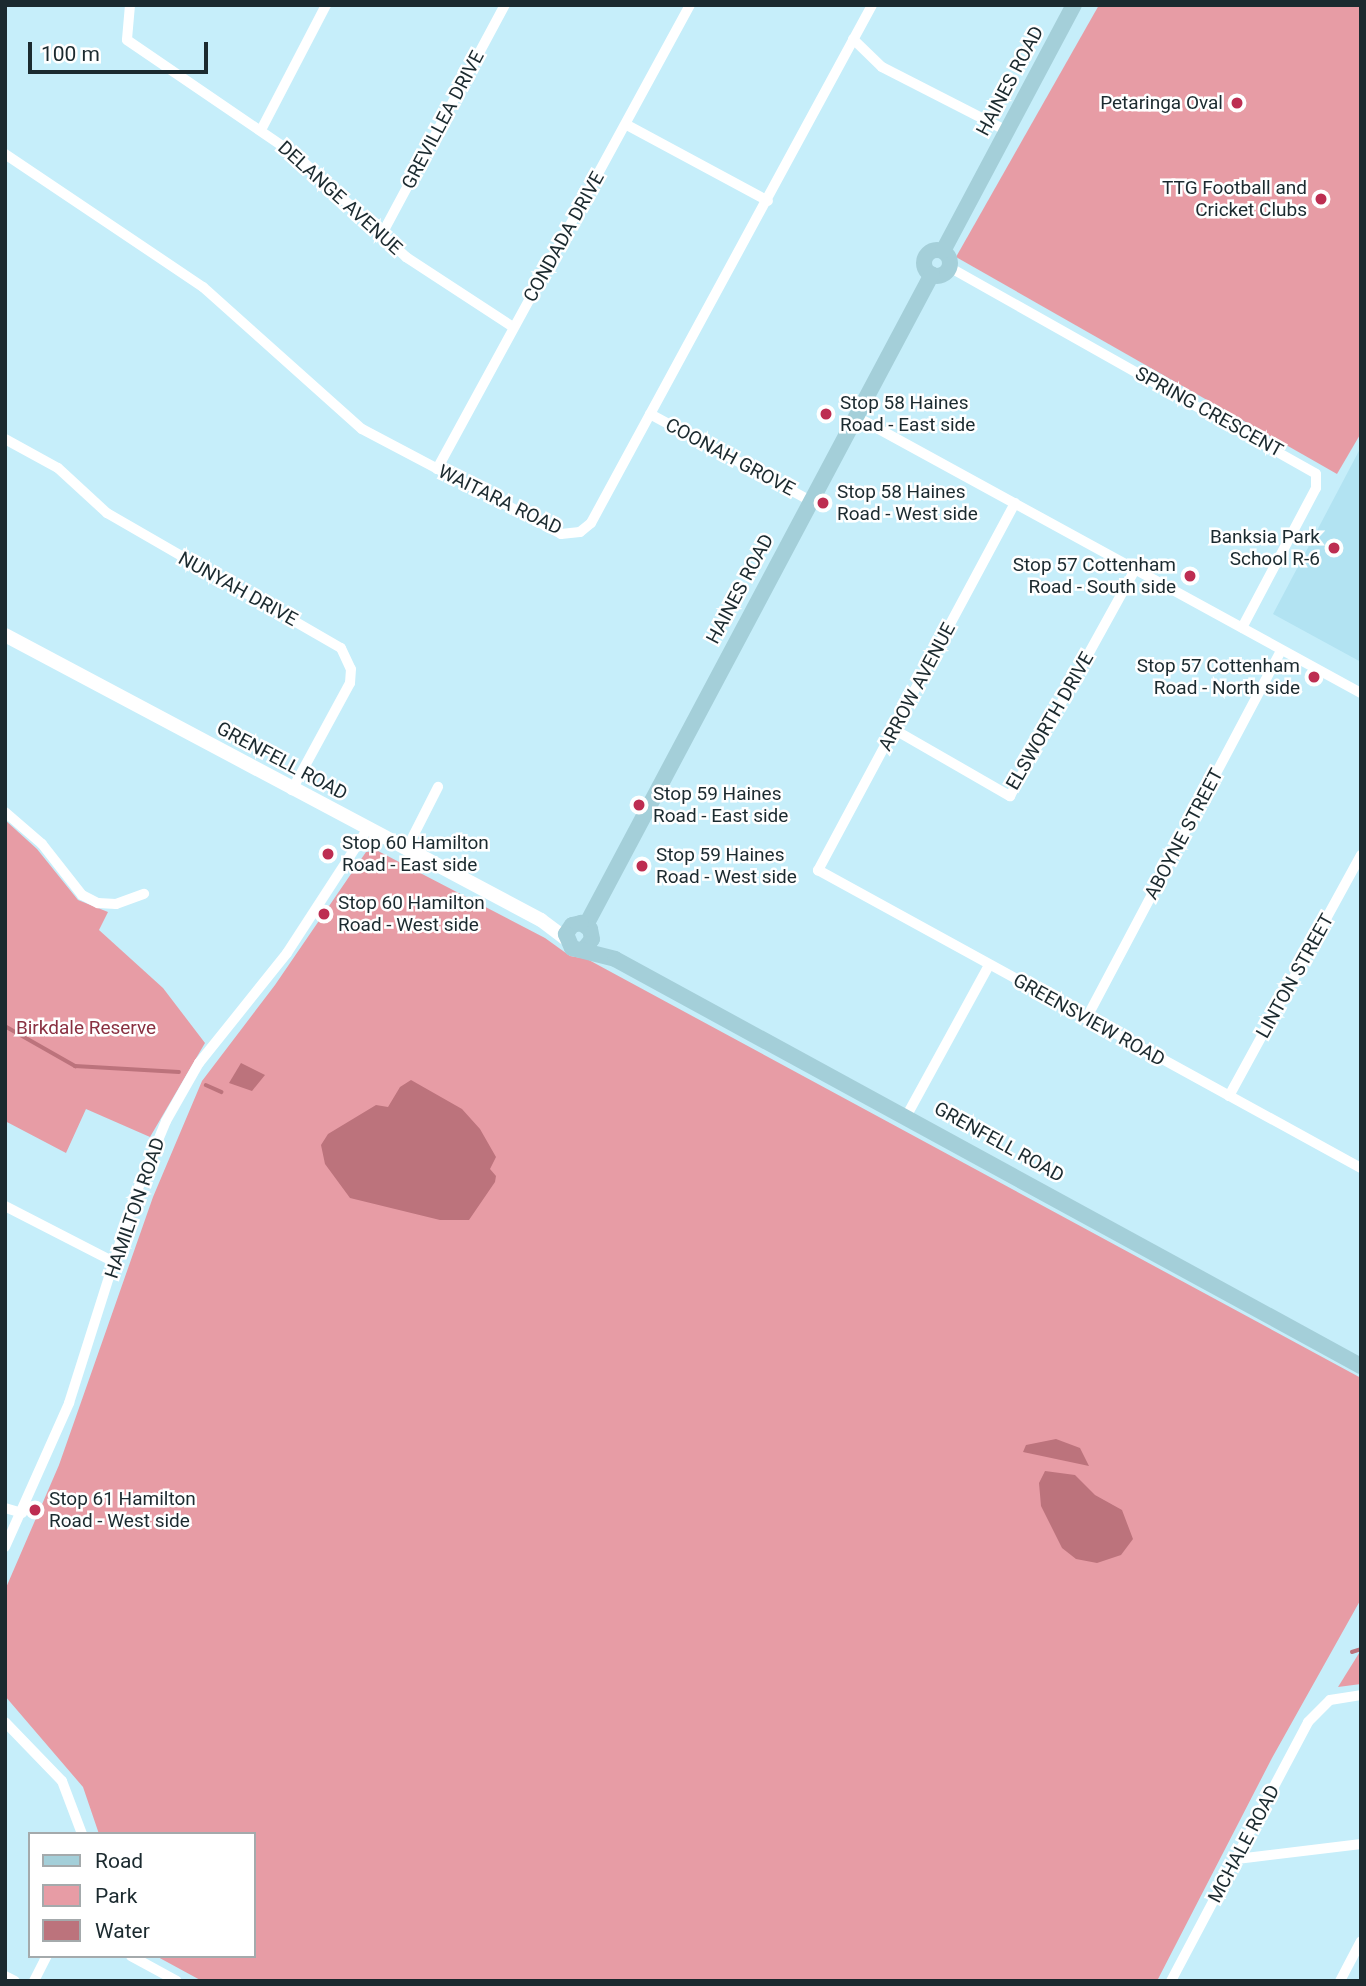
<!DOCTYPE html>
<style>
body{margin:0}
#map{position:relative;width:1366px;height:1986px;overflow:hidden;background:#c6eefa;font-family:Roboto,sans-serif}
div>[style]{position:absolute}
.built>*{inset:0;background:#b2e3f2}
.green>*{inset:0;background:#e79ca5}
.water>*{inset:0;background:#bc737c}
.stream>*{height:3.5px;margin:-1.75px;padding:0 1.75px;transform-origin:1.75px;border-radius:1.75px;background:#bc737c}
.minor>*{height:10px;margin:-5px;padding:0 5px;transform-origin:5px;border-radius:5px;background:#fff}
.tertiary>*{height:14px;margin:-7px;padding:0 7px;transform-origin:7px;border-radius:7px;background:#fff}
.secondary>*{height:16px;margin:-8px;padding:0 8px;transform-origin:8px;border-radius:8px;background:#a4cfd9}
.secondary>.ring{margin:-8px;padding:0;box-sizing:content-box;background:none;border:16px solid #a4cfd9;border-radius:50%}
.dots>*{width:19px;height:19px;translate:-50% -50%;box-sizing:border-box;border:4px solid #fff;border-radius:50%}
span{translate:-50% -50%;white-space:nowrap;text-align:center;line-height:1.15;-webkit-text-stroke:5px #fff;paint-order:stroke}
.street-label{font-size:19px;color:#1b2a2f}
.poi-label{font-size:19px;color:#1b2a2f}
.right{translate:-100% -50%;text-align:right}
.left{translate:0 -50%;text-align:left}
.park-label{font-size:19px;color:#893041}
.frame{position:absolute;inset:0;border:7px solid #1b2a2f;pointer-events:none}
.legend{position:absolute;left:28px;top:1832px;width:228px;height:126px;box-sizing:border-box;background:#fff;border:2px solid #a4aaac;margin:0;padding:9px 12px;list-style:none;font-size:21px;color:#1b2a2f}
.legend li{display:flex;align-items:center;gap:14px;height:35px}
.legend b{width:35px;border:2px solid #a4aaac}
.scale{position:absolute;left:28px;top:42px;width:180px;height:32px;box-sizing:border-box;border:4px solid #1b2a2f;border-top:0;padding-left:9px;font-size:21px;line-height:24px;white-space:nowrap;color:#1b2a2f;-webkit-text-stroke:5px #fff;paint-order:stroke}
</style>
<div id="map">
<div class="built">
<div style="clip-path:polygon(1361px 447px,1361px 662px,1273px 614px)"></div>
</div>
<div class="green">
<div style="clip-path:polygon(1099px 5px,1361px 5px,1361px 433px,1337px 474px,956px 257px)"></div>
<div style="clip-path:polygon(5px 820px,37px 849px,78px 900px,108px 912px,99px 930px,163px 988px,205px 1043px,150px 1137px,86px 1109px,66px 1153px,5px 1121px)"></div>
<div style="clip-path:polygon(378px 851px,545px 938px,570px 956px,587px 959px,1361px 1378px,1361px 1599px,1272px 1758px,1157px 1981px,202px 1981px,156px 1956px,254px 1956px,254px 1834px,99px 1834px,83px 1787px,5px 1696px,5px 1590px,59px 1465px,153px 1197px,202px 1081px,275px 985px,366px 852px)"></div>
<div style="clip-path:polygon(1361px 1650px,1361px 1684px,1338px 1687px)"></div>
</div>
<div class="water">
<div style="clip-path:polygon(241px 1063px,265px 1075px,252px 1091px,229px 1083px)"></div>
<div style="clip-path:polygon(411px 1080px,462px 1109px,480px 1129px,496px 1157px,490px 1169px,496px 1176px,495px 1182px,469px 1220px,440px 1220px,350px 1198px,325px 1164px,321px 1145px,328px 1134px,376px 1105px,388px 1107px,400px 1087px)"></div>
<div style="clip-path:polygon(1056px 1439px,1080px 1448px,1089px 1466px,1023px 1452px,1026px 1445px)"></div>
<div style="clip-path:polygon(1045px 1471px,1075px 1475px,1095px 1495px,1122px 1510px,1133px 1539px,1121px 1555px,1097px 1563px,1076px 1559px,1062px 1548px,1041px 1506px,1039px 1483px)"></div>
</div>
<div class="stream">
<div style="left:5px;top:1026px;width:81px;rotate:29.7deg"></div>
<div style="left:75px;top:1066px;width:104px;rotate:3.3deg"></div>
<div style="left:206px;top:1085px;width:17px;rotate:24deg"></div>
<div style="left:1352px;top:1652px;width:9px;rotate:-18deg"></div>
</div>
<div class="minor">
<div style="left:130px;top:5px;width:35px;rotate:95deg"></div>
<div style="left:127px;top:40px;width:206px;rotate:34.3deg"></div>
<div style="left:297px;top:156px;width:149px;rotate:42.8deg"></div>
<div style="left:406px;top:257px;width:128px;rotate:33.2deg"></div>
<div style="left:853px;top:39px;width:40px;rotate:44deg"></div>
<div style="left:882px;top:67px;width:140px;rotate:27.1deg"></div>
<div style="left:627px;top:125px;width:160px;rotate:28.3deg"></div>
<div style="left:261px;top:130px;width:141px;rotate:-62.5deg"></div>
<div style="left:5px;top:154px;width:239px;rotate:33.9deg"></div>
<div style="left:203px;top:287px;width:213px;rotate:41.8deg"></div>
<div style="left:362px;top:429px;width:225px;rotate:27.8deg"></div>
<div style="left:561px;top:534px;width:19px;rotate:-6deg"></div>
<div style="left:580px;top:532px;width:14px;rotate:-39deg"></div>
<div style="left:591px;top:523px;width:589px;rotate:-61.52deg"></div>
<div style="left:382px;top:234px;width:260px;rotate:-61.8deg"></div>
<div style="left:949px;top:267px;width:421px;rotate:29.4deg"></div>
<div style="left:1316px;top:474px;width:14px;rotate:90deg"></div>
<div style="left:1316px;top:488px;width:158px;rotate:117.9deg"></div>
<div style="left:650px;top:414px;width:183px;rotate:28.4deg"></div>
<div style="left:855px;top:416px;width:577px;rotate:28.7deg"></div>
<div style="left:5px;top:439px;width:60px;rotate:28.7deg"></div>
<div style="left:58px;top:468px;width:67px;rotate:42.6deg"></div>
<div style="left:107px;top:513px;width:270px;rotate:30deg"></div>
<div style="left:341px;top:648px;width:23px;rotate:65deg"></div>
<div style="left:351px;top:669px;width:14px;rotate:94deg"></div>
<div style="left:350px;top:683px;width:122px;rotate:118.5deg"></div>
<div style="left:437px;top:469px;width:528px;rotate:-61.4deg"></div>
<div style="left:1015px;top:503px;width:417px;rotate:118.2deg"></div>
<div style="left:818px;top:870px;width:619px;rotate:28.76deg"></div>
<div style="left:895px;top:730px;width:133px;rotate:29.9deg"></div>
<div style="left:1010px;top:796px;width:258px;rotate:-61.1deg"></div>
<div style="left:5px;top:812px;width:49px;rotate:40.9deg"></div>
<div style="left:42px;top:844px;width:65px;rotate:51.9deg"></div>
<div style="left:82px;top:895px;width:18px;rotate:27deg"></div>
<div style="left:98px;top:903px;width:18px;rotate:3deg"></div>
<div style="left:116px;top:904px;width:30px;rotate:-20deg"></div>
<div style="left:406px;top:850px;width:71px;rotate:-63.1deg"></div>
<div style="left:1086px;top:1019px;width:417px;rotate:-62.1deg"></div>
<div style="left:1229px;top:1096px;width:275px;rotate:-61.3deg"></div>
<div style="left:907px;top:1115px;width:171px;rotate:-61.3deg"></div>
<div style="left:5px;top:1206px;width:125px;rotate:27.2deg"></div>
<div style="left:5px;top:1508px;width:18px;rotate:16deg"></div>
<div style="left:5px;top:1547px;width:158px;rotate:-66deg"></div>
<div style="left:69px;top:1403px;width:215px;rotate:-72.4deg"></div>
<div style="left:134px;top:1198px;width:83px;rotate:-67.4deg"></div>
<div style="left:166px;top:1121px;width:67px;rotate:-60.4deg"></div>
<div style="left:199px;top:1063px;width:141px;rotate:-51.3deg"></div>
<div style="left:287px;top:953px;width:147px;rotate:-57deg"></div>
<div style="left:5px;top:1722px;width:82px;rotate:46deg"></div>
<div style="left:62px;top:1781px;width:57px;rotate:69.3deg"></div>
<div style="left:1237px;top:1859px;width:125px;rotate:-6.9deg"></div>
<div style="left:131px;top:1956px;width:52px;rotate:28.5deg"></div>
<div style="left:5px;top:1976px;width:11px;rotate:27deg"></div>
<div style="left:34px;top:1981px;width:28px;rotate:-63deg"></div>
<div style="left:1171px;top:1981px;width:293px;rotate:-62.1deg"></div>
<div style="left:1308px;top:1722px;width:31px;rotate:-45deg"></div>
<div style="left:1330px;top:1700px;width:31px;rotate:-9deg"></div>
<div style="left:1340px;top:1981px;width:45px;rotate:-62.3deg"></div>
</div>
<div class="tertiary">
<div style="left:5px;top:635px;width:607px;rotate:28deg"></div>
<div style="left:541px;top:920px;width:31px;rotate:37deg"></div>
</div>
<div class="secondary">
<div class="ring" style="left:924px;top:250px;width:10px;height:10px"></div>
<div style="left:943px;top:251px;width:279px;rotate:-62deg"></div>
<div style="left:586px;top:925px;width:737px;rotate:-62.01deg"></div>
<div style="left:585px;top:948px;width:11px;rotate:-52deg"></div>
<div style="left:592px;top:939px;width:10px;rotate:-101deg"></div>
<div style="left:590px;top:929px;width:11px;rotate:-146deg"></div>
<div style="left:581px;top:923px;width:9px;rotate:167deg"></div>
<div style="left:572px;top:925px;width:11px;rotate:124deg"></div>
<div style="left:566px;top:934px;width:15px;rotate:67deg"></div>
<div style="left:572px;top:948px;width:44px;rotate:14.3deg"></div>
<div style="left:615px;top:959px;width:850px;rotate:28.62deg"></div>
</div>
<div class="dots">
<div style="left:1237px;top:103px;background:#bd2d51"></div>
<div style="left:1321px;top:199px;background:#bd2d51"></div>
<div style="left:826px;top:414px;background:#bd2d51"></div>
<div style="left:823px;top:503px;background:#bd2d51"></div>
<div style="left:1334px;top:548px;background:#bd2d51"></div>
<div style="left:1190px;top:576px;background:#bd2d51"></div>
<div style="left:1314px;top:677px;background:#bd2d51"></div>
<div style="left:639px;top:805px;background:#bd2d51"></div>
<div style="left:328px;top:854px;background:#bd2d51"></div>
<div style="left:642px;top:866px;background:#bd2d51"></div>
<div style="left:324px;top:914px;background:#bd2d51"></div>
<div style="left:35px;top:1510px;background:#bd2d51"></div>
</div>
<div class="street-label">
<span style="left:1010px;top:81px;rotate:-62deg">HAINES ROAD</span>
<span style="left:443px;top:120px;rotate:-62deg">GREVILLEA DRIVE</span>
<span style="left:340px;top:198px;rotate:42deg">DELANGE AVENUE</span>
<span style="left:564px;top:237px;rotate:-61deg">CONDADA DRIVE</span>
<span style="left:1209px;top:412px;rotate:29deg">SPRING CRESCENT</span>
<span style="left:730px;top:457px;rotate:28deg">COONAH GROVE</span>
<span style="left:500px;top:500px;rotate:26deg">WAITARA ROAD</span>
<span style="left:238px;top:589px;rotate:29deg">NUNYAH DRIVE</span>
<span style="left:740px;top:589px;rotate:-62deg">HAINES ROAD</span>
<span style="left:917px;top:687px;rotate:-62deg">ARROW AVENUE</span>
<span style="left:1050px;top:721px;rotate:-60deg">ELSWORTH DRIVE</span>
<span style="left:282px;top:761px;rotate:28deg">GRENFELL ROAD</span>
<span style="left:1184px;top:834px;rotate:-62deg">ABOYNE STREET</span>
<span style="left:1295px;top:976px;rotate:-61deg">LINTON STREET</span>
<span style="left:1089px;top:1020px;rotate:29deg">GREENSVIEW ROAD</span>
<span style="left:999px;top:1142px;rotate:29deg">GRENFELL ROAD</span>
<span style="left:135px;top:1208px;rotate:-71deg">HAMILTON ROAD</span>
<span style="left:1244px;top:1844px;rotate:-62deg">MCHALE ROAD</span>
</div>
<div class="poi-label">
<span class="right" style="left:1223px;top:103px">Petaringa Oval</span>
<span class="right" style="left:1307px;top:199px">TTG Football and<br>Cricket Clubs</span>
<span class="left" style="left:840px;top:414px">Stop 58 Haines<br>Road - East side</span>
<span class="left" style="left:837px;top:503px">Stop 58 Haines<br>Road - West side</span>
<span class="right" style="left:1320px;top:548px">Banksia Park<br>School R-6</span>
<span class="right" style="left:1176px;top:576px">Stop 57 Cottenham<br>Road - South side</span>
<span class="right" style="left:1300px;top:677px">Stop 57 Cottenham<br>Road - North side</span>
<span class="left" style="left:653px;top:805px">Stop 59 Haines<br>Road - East side</span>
<span class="left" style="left:342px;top:854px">Stop 60 Hamilton<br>Road - East side</span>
<span class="left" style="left:656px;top:866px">Stop 59 Haines<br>Road - West side</span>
<span class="left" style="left:338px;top:914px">Stop 60 Hamilton<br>Road - West side</span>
<span class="left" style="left:49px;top:1510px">Stop 61 Hamilton<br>Road - West side</span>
</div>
<div class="park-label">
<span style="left:86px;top:1028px">Birkdale Reserve</span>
</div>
<div class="frame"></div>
<ul class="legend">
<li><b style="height:9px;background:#a4cfd9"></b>Road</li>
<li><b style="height:19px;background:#e79ca5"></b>Park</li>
<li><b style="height:19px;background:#bc737c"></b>Water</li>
</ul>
<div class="scale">100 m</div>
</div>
